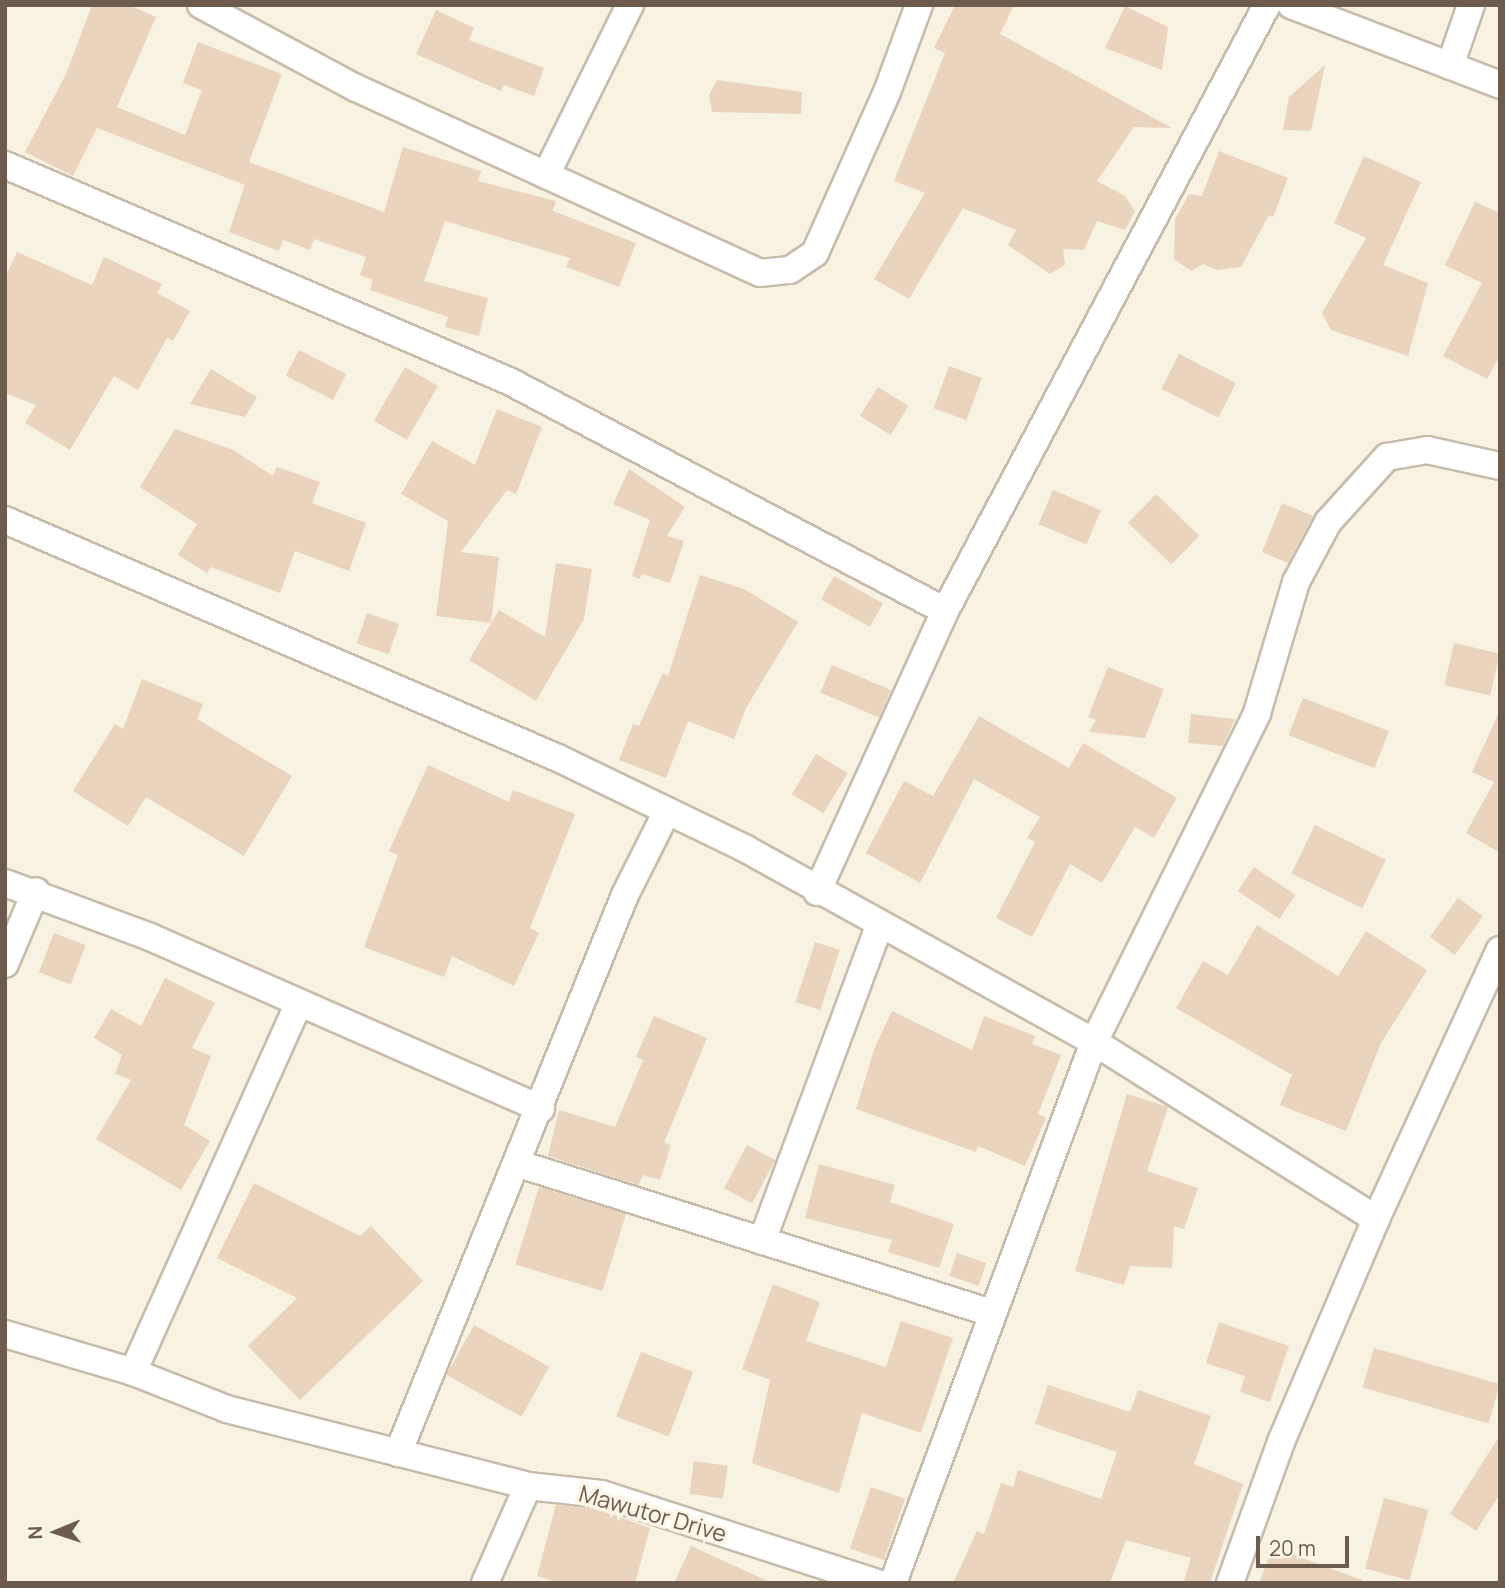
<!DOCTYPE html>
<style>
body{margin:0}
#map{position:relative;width:1505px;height:1588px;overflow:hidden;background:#f8f2e3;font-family:Manrope,sans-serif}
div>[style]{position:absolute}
.building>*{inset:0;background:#ead4be;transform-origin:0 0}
.roads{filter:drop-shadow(2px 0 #c7bbac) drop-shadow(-2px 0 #c7bbac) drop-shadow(0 2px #c7bbac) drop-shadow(0 -2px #c7bbac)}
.street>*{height:26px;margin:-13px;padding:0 13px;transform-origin:13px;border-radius:13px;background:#fff}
span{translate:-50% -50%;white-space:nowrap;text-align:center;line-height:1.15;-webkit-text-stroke:7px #fcf6e8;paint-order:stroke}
.street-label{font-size:23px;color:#6d5b4d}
.frame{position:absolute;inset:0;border:7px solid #6d5b4d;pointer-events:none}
.north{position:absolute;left:21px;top:1497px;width:70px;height:70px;-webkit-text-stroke:5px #fcf6e8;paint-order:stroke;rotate:268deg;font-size:19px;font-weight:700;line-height:28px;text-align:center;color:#6d5b4d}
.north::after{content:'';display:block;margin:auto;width:24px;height:32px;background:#6d5b4d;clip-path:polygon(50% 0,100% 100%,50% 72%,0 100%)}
.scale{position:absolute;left:1256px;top:1536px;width:93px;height:32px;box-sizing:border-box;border:4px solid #6d5b4d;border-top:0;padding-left:9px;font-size:21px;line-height:24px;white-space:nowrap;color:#6d5b4d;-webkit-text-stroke:5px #fcf6e8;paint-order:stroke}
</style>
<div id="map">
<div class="building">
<div style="clip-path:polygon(92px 5px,129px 5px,156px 17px,117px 107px,185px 135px,202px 90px,183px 83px,198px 42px,282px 74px,249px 162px,384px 212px,403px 147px,481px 171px,478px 181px,556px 201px,553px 211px,636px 243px,619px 287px,566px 267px,570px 258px,445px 221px,424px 281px,488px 298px,479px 336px,445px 327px,448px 317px,370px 290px,373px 280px,360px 275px,366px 257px,314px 239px,310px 250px,283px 240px,279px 251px,229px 232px,245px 185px,97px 128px,73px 176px,25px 152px,66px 74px)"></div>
<div style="clip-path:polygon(955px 5px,1014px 5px,1000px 34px,1172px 128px,1134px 127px,1097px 181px,1125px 196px,1135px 211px,1125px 230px,1097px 221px,1084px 250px,1063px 249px,1065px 265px,1050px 274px,1008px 245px,1016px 230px,963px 208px,909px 299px,874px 279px,925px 193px,894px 181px,945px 53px,934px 48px)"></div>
<div style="clip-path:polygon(1125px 6px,1168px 27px,1162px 70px,1105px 48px)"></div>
<div style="clip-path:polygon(436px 10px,474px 28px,469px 40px,544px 68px,534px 96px,504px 85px,501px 91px,416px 54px)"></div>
<div style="clip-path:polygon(1325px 65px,1311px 131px,1283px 130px,1289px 97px)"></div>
<div style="clip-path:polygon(717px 80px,802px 92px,801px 114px,712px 112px,709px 95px)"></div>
<div style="clip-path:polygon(1219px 151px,1288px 178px,1273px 217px,1269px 215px,1241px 267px,1217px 270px,1203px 264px,1191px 271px,1174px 259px,1175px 219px,1189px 194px,1202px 196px)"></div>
<div style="clip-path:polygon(1364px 156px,1421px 182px,1383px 265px,1428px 283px,1408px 356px,1331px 330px,1322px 313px,1366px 238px,1334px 223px)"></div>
<div style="clip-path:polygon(1475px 202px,1500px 213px,1500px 355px,1487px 379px,1443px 356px,1482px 283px,1445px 265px)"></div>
<div style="clip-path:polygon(17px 252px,92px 285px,104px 257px,162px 284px,157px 293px,190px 311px,173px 341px,167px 338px,138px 390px,114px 376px,70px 450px,25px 423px,36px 405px,5px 393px,5px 278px)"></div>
<div style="left:299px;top:350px;width:53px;height:29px;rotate:27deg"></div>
<div style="left:1179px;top:354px;width:64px;height:39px;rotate:27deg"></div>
<div style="left:949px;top:366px;width:35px;height:45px;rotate:20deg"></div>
<div style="left:405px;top:367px;width:38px;height:62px;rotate:30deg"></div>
<div style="clip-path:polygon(211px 369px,257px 397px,245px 417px,190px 404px)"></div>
<div style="left:878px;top:387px;width:36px;height:34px;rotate:32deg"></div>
<div style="clip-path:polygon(497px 409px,542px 427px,516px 494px,507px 490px,461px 552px,499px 557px,491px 623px,436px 616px,448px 521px,401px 494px,432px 441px,475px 465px)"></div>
<div style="clip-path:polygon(175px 429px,233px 450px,273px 476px,277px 467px,320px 482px,312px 503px,366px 523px,349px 571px,295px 551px,280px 593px,211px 567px,207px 573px,178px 555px,197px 524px,140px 487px)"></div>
<div style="clip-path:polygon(629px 469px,685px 507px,667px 536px,684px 541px,670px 583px,643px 574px,639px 579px,632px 576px,650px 520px,613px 504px)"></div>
<div style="left:1053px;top:490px;width:52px;height:37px;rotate:23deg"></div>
<div style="left:1156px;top:494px;width:60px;height:40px;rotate:44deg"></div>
<div style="clip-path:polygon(1282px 503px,1313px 516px,1288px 563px,1262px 552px)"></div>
<div style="clip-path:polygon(556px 563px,592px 569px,584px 619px,536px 701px,469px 660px,499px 610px,545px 637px)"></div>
<div style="clip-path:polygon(700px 575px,744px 589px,798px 622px,746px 708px,734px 739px,688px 721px,666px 778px,619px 760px,633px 724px,639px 726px,663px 673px,668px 676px)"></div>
<div style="left:834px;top:576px;width:56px;height:27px;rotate:29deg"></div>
<div style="left:367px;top:613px;width:34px;height:32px;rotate:19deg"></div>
<div style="left:1454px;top:643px;width:47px;height:43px;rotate:13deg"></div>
<div style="left:832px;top:665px;width:64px;height:30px;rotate:23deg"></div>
<div style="clip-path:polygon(1108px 667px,1164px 689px,1145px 738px,1089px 732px,1096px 720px,1088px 717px)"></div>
<div style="clip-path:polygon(142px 679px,203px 704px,197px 719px,292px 776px,244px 856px,146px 797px,128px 826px,73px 791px,115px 724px,123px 729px)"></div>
<div style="left:1303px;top:698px;width:92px;height:40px;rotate:21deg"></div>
<div style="clip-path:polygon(1500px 710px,1500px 853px,1466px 833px,1494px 782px,1472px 772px)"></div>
<div style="clip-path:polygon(1191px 714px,1235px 719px,1223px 746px,1188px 743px)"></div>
<div style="clip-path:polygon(979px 716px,1069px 768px,1083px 743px,1177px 798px,1154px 838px,1135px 827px,1102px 883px,1070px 864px,1032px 937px,996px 918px,1035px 842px,1027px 838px,1040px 817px,974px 779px,920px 883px,866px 853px,904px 781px,933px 796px)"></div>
<div style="left:816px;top:754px;width:37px;height:47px;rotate:31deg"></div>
<div style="clip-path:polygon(428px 765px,509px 802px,513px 790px,575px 814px,530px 928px,539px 933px,514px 986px,452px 956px,444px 977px,364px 947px,398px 855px,389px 851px)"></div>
<div style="left:1315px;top:825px;width:79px;height:54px;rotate:26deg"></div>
<div style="left:1254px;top:867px;width:50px;height:29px;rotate:34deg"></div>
<div style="left:1458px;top:898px;width:31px;height:48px;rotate:36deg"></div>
<div style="clip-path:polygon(1257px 925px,1338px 976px,1366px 931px,1427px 970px,1381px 1043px,1346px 1131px,1280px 1105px,1292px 1075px,1176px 1008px,1203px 961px,1228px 975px)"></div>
<div style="left:54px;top:933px;width:34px;height:42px;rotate:21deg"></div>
<div style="left:815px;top:942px;width:26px;height:63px;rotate:18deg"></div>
<div style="clip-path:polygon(165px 978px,215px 1003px,192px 1048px,211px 1056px,184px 1125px,210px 1141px,181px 1190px,96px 1139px,131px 1080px,115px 1074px,122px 1055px,94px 1038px,111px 1009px,141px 1026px)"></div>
<div style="clip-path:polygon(892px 1011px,972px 1050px,984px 1016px,1035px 1036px,1032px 1044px,1061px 1055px,1038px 1114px,1046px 1118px,1025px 1166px,978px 1146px,976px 1152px,856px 1109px,875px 1047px)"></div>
<div style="clip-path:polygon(654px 1016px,707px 1038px,664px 1143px,671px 1145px,660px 1180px,643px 1175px,638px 1185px,548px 1156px,559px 1110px,615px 1127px,643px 1060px,636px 1057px)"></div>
<div style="clip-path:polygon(1127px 1094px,1168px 1107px,1147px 1171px,1198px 1188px,1184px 1229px,1174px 1226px,1172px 1268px,1130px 1266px,1124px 1285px,1075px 1271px)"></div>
<div style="left:747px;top:1145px;width:32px;height:49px;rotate:28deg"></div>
<div style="clip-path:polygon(819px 1164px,895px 1185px,890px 1202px,954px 1224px,939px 1268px,888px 1252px,892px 1240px,805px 1218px)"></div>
<div style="clip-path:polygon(254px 1183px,360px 1236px,371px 1226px,423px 1281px,300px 1400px,248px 1346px,297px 1298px,217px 1258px)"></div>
<div style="left:539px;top:1187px;width:91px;height:81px;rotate:17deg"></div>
<div style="left:957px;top:1253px;width:31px;height:24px;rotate:19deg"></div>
<div style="clip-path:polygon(773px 1284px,820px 1302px,806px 1341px,886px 1367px,901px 1321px,953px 1338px,921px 1433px,862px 1413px,839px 1493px,752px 1463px,770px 1380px,742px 1369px)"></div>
<div style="clip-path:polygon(1219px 1322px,1289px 1346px,1270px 1402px,1240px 1392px,1245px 1376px,1206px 1363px)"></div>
<div style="left:474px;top:1325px;width:86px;height:57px;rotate:29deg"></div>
<div style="left:1374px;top:1348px;width:131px;height:41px;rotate:16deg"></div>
<div style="left:641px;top:1352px;width:56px;height:69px;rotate:21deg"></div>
<div style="clip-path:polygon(1048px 1385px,1130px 1412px,1138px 1390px,1211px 1416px,1194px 1464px,1243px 1484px,1210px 1583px,1183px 1583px,1191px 1558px,1126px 1540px,1110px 1583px,953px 1583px,977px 1531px,984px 1534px,1001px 1483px,1013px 1487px,1018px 1470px,1101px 1499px,1117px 1452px,1035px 1424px)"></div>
<div style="clip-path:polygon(1500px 1435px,1500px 1494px,1476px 1531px,1450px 1514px)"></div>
<div style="left:694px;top:1461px;width:34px;height:33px;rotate:8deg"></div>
<div style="left:871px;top:1487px;width:36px;height:65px;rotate:19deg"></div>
<div style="left:1384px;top:1498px;width:46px;height:73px;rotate:15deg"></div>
<div style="clip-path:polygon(556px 1505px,597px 1509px,650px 1528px,635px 1583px,560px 1583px,537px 1576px)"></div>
<div style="clip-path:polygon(691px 1546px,772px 1583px,674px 1583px)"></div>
<div style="clip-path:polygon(1273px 1547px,1362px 1580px,1362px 1583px,1259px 1583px)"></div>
</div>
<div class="roads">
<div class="street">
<div style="left:201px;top:5px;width:174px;rotate:28.2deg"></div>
<div style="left:354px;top:87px;width:447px;rotate:24.6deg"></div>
<div style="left:760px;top:273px;width:30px;rotate:-6deg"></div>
<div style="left:790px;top:270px;width:30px;rotate:-34deg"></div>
<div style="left:815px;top:253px;width:176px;rotate:-65.9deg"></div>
<div style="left:887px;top:92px;width:93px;rotate:-69.8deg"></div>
<div style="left:1291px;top:5px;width:224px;rotate:20.9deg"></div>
<div style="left:1450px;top:66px;width:65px;rotate:-71deg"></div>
<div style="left:5px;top:165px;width:548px;rotate:23.2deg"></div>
<div style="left:509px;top:381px;width:493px;rotate:27.8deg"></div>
<div style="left:546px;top:175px;width:190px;rotate:-63.7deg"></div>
<div style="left:5px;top:520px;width:602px;rotate:23.29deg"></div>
<div style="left:558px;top:758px;width:207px;rotate:25.8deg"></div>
<div style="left:744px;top:848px;width:400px;rotate:29deg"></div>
<div style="left:1094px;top:1042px;width:333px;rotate:32.1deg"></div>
<div style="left:5px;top:883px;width:155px;rotate:20.4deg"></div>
<div style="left:150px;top:937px;width:427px;rotate:23.7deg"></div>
<div style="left:817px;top:892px;width:309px;rotate:-65.5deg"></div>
<div style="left:945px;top:611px;width:686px;rotate:-62.02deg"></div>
<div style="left:5px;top:964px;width:79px;rotate:-67deg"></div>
<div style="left:519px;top:1164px;width:496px;rotate:17.5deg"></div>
<div style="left:762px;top:1241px;width:336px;rotate:-69.6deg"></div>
<div style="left:5px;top:1334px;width:134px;rotate:16.5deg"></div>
<div style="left:133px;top:1372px;width:101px;rotate:21.5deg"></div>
<div style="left:227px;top:1409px;width:311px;rotate:14.3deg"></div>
<div style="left:133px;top:1372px;width:403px;rotate:-65.8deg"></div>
<div style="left:398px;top:1453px;width:602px;rotate:-67.86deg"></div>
<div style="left:625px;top:895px;width:94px;rotate:-63.4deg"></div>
<div style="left:485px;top:1583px;width:106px;rotate:-66.1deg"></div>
<div style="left:528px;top:1486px;width:74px;rotate:6.2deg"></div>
<div style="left:602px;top:1494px;width:289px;rotate:17.9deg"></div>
<div style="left:893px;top:1583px;width:577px;rotate:-69.62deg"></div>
<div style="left:1094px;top:1042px;width:367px;rotate:-63.6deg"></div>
<div style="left:1257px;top:713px;width:137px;rotate:-73.4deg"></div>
<div style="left:1296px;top:582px;width:68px;rotate:-61.9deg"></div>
<div style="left:1328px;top:522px;width:88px;rotate:-47.8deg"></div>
<div style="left:1387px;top:457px;width:41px;rotate:-9.9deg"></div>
<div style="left:1427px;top:450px;width:75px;rotate:12.4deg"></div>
<div style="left:1230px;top:1583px;width:150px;rotate:-70.1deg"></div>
<div style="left:1281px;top:1442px;width:242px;rotate:-66.9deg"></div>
<div style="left:1376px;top:1219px;width:296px;rotate:-65.3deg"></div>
</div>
</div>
<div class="street-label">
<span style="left:653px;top:1513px;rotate:16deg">Mawutor Drive</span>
</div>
<div class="frame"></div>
<div class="north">N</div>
<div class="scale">20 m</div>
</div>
